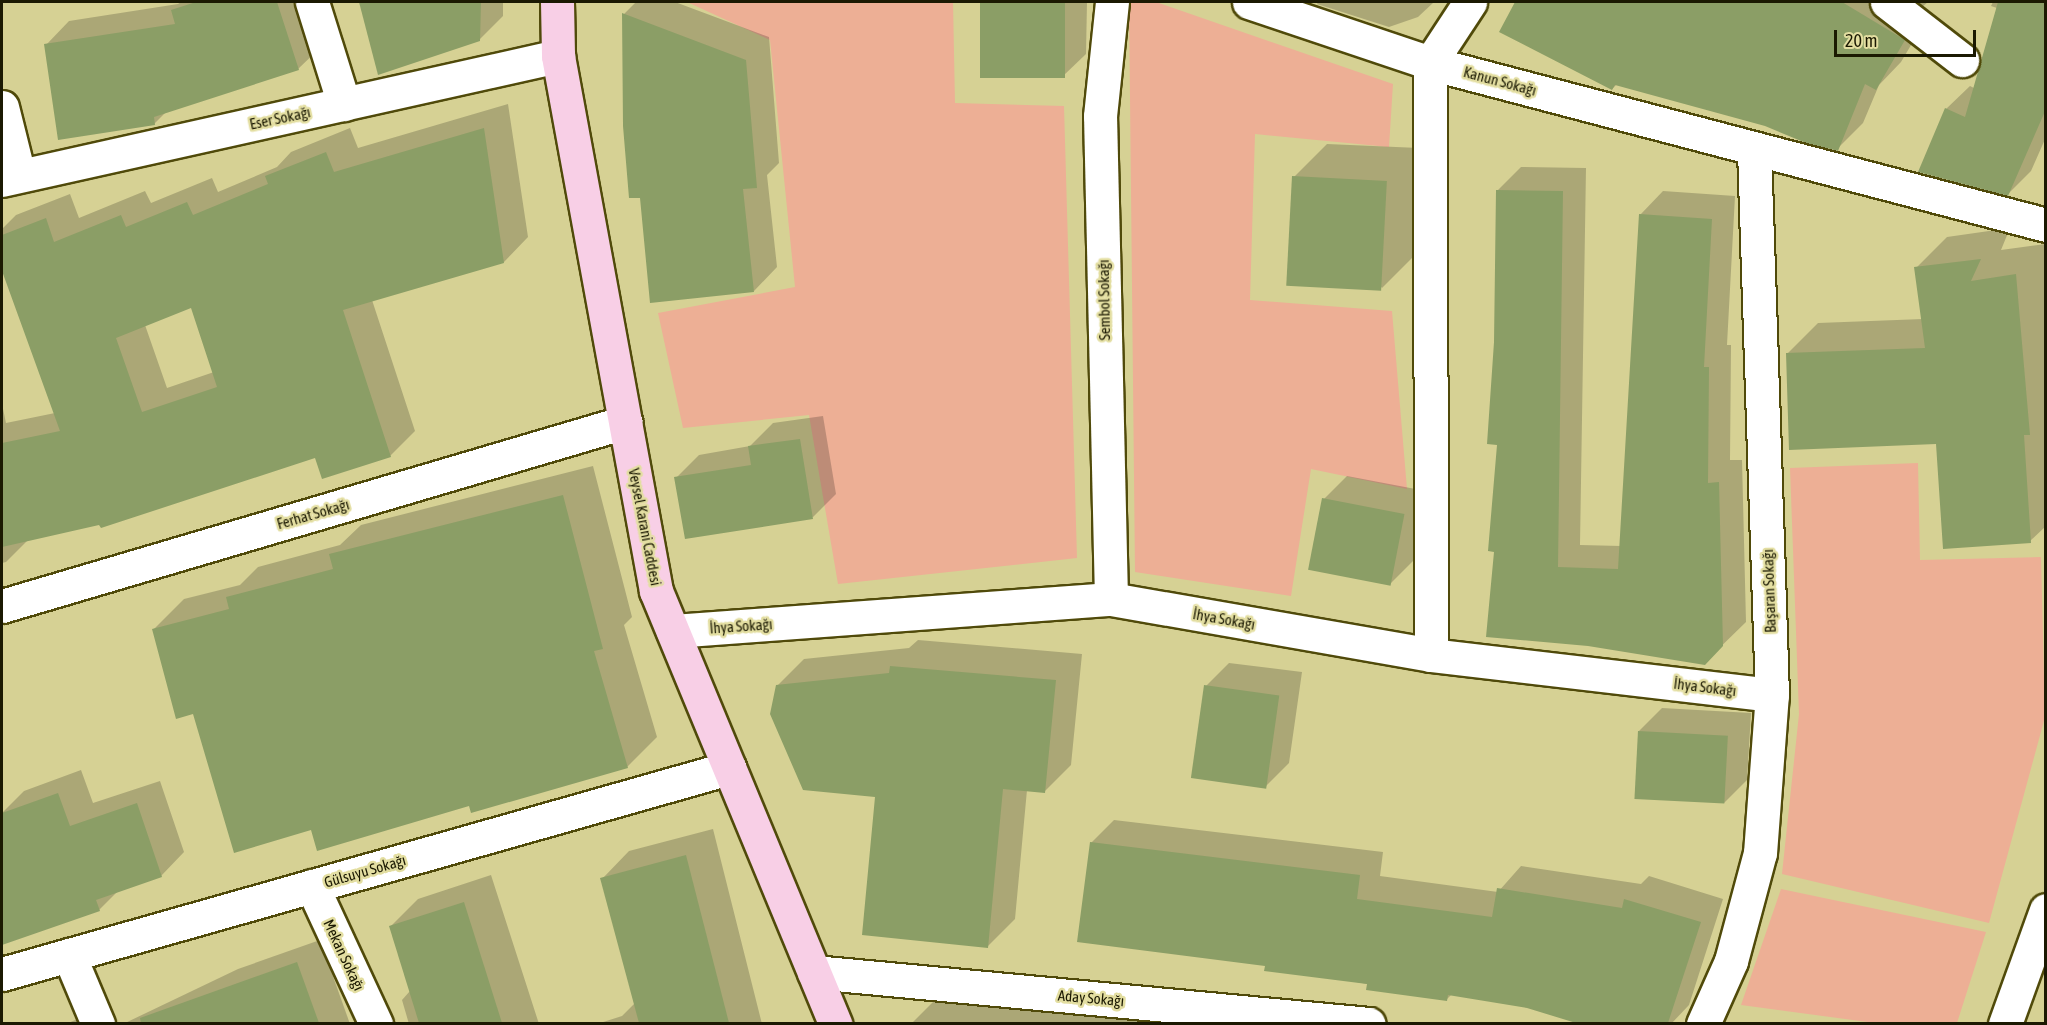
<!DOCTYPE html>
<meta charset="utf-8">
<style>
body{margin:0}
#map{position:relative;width:2047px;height:1025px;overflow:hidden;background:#d6d194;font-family:"Asap Condensed",sans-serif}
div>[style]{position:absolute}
.green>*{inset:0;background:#edaf95}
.shadow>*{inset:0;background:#0003}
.building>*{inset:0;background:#8b9e66;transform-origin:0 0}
.roads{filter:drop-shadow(2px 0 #504a0a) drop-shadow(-2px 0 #504a0a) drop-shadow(0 2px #504a0a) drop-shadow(0 -2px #504a0a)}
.minor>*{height:33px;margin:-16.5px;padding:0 16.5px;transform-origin:16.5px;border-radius:16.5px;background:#fff}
.major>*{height:33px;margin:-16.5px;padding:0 16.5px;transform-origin:16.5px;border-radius:16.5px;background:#f8cfe6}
span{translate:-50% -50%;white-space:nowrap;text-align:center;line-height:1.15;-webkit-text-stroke:5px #e3dea1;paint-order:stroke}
.street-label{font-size:15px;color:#1b1902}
.frame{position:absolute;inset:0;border:3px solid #1b1902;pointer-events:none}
.scale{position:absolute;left:1834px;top:30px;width:142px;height:27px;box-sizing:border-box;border:3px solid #1b1902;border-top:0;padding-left:8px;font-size:18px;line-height:21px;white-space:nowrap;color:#1b1902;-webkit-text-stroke:4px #e3dea1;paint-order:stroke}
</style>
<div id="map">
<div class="green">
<div style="clip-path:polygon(687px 2px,953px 2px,955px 103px,1064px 106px,1077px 558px,838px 584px,809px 415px,683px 428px,658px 313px,795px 287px,770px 40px)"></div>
<div style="clip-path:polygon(1129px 2px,1156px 2px,1393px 84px,1389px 147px,1255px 134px,1250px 300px,1392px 311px,1407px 489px,1311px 469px,1291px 596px,1135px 572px)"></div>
<div style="clip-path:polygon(1918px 463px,1920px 560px,2041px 557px,2045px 717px,1989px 923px,1782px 874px,1799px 714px,1790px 468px)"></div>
<div style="clip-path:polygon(1781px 889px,1986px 932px,1957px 1023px,1875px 1023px,1741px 1005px)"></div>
</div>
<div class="shadow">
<div style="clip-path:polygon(181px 2px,307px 2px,322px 46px,298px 69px,167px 111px,154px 124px,46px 45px,69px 21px,178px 4px)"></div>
<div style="clip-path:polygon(361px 2px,503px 2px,503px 16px,480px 39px,379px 73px)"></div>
<div style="clip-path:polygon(636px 2px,675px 2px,769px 37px,779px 163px,767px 175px,777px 267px,754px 291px,641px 196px,624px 14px)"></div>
<div style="clip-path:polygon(982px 2px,1087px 2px,1086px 54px,1062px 77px,981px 76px)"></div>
<div style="clip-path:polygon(1318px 2px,1434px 2px,1418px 17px,1389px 27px,1317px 4px)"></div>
<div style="clip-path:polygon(1516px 2px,1928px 2px,1922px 7px,1930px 13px,1901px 62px,1879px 85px,1863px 123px,1837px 149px,1765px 125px,1617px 84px,1612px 89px,1501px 32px)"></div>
<div style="clip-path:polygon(1993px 2px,2046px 2px,2046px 137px,2031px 171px,2008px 194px,1946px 109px,1970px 86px,1974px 88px,1997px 8px,1991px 6px)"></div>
<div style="clip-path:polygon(evenodd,508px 104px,528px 237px,504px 262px,372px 300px,415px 431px,390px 456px,316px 456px,100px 523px,29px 539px,6px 562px,2px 563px,2px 404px,6px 423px,55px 413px,2px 267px,2px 229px,16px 215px,70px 194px,79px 218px,145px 191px,151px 203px,212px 178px,218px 192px,277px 167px,291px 152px,350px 128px,358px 148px,508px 104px,192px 306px,214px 372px,167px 388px,145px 325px,192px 306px)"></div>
<div style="clip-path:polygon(1327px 144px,1419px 148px,1415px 255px,1382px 288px,1294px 177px)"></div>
<div style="clip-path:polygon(1521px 167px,1586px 168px,1580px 545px,1621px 546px,1640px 215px,1663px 191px,1735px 196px,1727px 345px,1731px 345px,1730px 460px,1742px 460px,1746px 622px,1704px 663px,1496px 550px,1499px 444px,1496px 342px,1498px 190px)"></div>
<div style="clip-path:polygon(2010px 228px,2001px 250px,2046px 244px,2046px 526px,2030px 541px,1937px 442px,1787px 354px,1818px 323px,1923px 319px,1916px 268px,1947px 237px)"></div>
<div style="clip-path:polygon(823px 416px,836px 494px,813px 517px,676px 478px,699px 455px,750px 446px,773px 423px)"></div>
<div style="clip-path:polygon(593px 466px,632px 617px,624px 625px,657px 737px,627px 767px,470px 804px,312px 828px,194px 712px,154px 629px,184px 599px,240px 585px,258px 567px,340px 545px,361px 525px)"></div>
<div style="clip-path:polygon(1347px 476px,1426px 491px,1413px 561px,1390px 584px,1324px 499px)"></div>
<div style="clip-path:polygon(918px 640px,1082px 654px,1071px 765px,1044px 792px,1027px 790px,1015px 919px,988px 946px,876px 796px,777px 686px,804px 659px,909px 648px)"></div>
<div style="clip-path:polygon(1229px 663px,1302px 672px,1289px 763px,1266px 786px,1206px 686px)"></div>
<div style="clip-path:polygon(1662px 708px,1751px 713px,1747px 780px,1724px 803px,1639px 731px)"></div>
<div style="clip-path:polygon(81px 770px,93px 803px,160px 781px,184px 852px,161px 876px,118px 891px,99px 910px,2px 944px,2px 823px,4px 823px,2px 813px,24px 791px)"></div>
<div style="clip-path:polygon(1114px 820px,1383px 852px,1380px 876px,1498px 892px,1521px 866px,1641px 884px,1649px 876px,1723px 899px,1689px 1005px,1671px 1024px,1626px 1024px,1544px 1012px,1541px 1008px,1452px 994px,1447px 999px,1266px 965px,1091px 843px)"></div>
<div style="clip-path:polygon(713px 829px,762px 1024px,597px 1024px,622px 1016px,635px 1003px,602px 879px,629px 851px)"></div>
<div style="clip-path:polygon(491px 875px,539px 1024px,409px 1024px,402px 1000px,410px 991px,390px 927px,418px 899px)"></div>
<div style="clip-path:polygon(320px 940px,350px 1024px,123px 1024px,238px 969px)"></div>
<div style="clip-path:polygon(948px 987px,1276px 1024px,911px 1024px)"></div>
<div style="clip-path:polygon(89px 1014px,93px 1024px,66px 1024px)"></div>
</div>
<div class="building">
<div style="clip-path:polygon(196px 2px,277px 2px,299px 70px,154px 117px,155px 125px,58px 140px,44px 44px,175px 24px,171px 10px)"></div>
<div style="clip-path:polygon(359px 2px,481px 2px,480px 41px,378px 75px)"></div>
<div style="left:980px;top:2px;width:85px;height:76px"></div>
<div style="clip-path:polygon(1515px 2px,1842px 2px,1905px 40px,1876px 90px,1865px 84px,1838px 151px,1806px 143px,1765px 126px,1615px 85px,1612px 90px,1499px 32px)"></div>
<div style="clip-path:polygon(1998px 2px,2046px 2px,2046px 109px,2008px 196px,1918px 172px,1945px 108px,1965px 117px)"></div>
<div style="clip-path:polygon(622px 13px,746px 60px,757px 188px,743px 189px,754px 292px,650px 303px,640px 198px,629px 198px,623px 126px)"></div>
<div style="clip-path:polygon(evenodd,484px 128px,504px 263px,343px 310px,391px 457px,322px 479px,315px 458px,101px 528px,99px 525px,2px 547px,2px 443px,60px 431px,2px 271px,2px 235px,46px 218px,54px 242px,121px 215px,126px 227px,187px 202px,193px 215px,268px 184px,265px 176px,326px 152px,334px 172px,484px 128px,191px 308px,217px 387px,142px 412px,116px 338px,191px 308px)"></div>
<div style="left:1292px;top:176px;width:95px;height:110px;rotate:3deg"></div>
<div style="clip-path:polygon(1496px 190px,1563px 191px,1558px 567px,1618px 569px,1639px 214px,1712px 219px,1704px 367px,1709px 367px,1708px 483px,1719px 482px,1723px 646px,1705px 665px,1588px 646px,1486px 637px,1494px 552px,1488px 551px,1497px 445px,1487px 444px,1494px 342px)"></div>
<div style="clip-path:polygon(1981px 259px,1971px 281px,2016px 274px,2030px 435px,2024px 435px,2031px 543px,1943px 549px,1936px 444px,1789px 450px,1786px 353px,1925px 348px,1914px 267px)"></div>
<div style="clip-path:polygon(800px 439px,813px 519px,685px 539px,674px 477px,751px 465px,748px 446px)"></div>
<div style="clip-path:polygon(563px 495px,603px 649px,594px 651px,628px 768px,471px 813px,469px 806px,317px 851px,311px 830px,234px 853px,193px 714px,176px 719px,152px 629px,229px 609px,226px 597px,333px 569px,329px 554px)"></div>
<div style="left:1322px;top:498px;width:84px;height:73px;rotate:11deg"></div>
<div style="clip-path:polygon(890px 666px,1056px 680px,1045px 793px,1003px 789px,988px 948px,862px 935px,875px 797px,803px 790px,770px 714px,776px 685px,889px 673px)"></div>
<div style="left:1204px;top:685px;width:76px;height:94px;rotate:8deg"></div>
<div style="left:1638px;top:731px;width:90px;height:68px;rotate:3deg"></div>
<div style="clip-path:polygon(58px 793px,70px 826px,137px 803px,162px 877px,96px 900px,100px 911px,2px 945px,2px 813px)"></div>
<div style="clip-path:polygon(1090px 842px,1360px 875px,1357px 899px,1492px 917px,1497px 888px,1622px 908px,1624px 899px,1701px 922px,1668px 1023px,1576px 1023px,1527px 1008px,1448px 995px,1447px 1001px,1366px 990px,1367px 984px,1264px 971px,1265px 966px,1077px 942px)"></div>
<div style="clip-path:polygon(686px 855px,729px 1023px,639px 1023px,600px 878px)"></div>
<div style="clip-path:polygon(464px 902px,502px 1023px,419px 1023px,389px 926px)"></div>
<div style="clip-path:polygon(297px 962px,319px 1023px,141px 1023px,140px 1018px)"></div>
</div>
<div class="roads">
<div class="minor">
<div style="left:312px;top:2px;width:107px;rotate:72.6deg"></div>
<div style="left:1249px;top:2px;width:191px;rotate:18.6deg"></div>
<div style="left:1430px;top:63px;width:637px;rotate:14.73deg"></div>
<div style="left:1887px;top:2px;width:95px;rotate:37.7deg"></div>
<div style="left:2px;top:107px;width:70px;rotate:76deg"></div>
<div style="left:2px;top:180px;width:570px;rotate:-12.57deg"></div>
<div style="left:1111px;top:599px;width:483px;rotate:-91.3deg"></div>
<div style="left:1100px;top:116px;width:115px;rotate:-84deg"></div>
<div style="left:2px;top:606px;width:650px;rotate:-16.45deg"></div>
<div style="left:673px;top:631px;width:439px;rotate:-4.2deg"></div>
<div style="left:1111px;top:599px;width:325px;rotate:9.9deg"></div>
<div style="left:1431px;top:655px;width:343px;rotate:6.7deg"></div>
<div style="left:1431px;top:655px;width:592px;rotate:-90.1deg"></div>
<div style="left:1430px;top:63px;width:73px;rotate:-56.7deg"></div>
<div style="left:312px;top:886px;width:152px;rotate:65.1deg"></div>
<div style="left:69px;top:955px;width:75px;rotate:67.2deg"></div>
<div style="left:814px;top:972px;width:557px;rotate:5.35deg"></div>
<div style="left:2px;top:974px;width:756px;rotate:-15.82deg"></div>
<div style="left:1703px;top:1024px;width:69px;rotate:-66deg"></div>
<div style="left:1731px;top:961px;width:112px;rotate:-75deg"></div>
<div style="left:1760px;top:853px;width:158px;rotate:-85.7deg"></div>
<div style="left:1772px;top:695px;width:546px;rotate:-91.89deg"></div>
<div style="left:2005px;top:1024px;width:121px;rotate:-70.2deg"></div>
</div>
<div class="major">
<div style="left:557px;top:2px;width:54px;rotate:88.9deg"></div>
<div style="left:558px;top:56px;width:544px;rotate:79.62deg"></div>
<div style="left:656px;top:591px;width:469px;rotate:67.5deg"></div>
</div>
</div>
<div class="street-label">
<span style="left:1500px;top:81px;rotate:15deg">Kanun Sokağı</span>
<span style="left:280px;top:118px;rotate:-12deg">Eser Sokağı</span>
<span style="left:1104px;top:300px;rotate:-91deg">Sembol Sokağı</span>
<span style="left:313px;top:514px;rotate:-16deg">Ferhat Sokağı</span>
<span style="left:645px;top:527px;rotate:79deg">Veysel Karani Caddesi</span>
<span style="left:1769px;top:591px;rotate:-92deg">Başaran Sokağı</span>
<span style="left:1224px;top:619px;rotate:10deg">İhya Sokağı</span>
<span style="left:741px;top:626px;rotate:-4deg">İhya Sokağı</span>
<span style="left:1705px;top:687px;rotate:7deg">İhya Sokağı</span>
<span style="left:365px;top:871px;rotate:-16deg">Gülsuyu Sokağı</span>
<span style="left:344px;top:955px;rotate:65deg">Mekan Sokağı</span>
<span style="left:1091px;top:998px;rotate:5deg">Aday Sokağı</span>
</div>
<div class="frame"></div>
<div class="scale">20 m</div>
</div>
